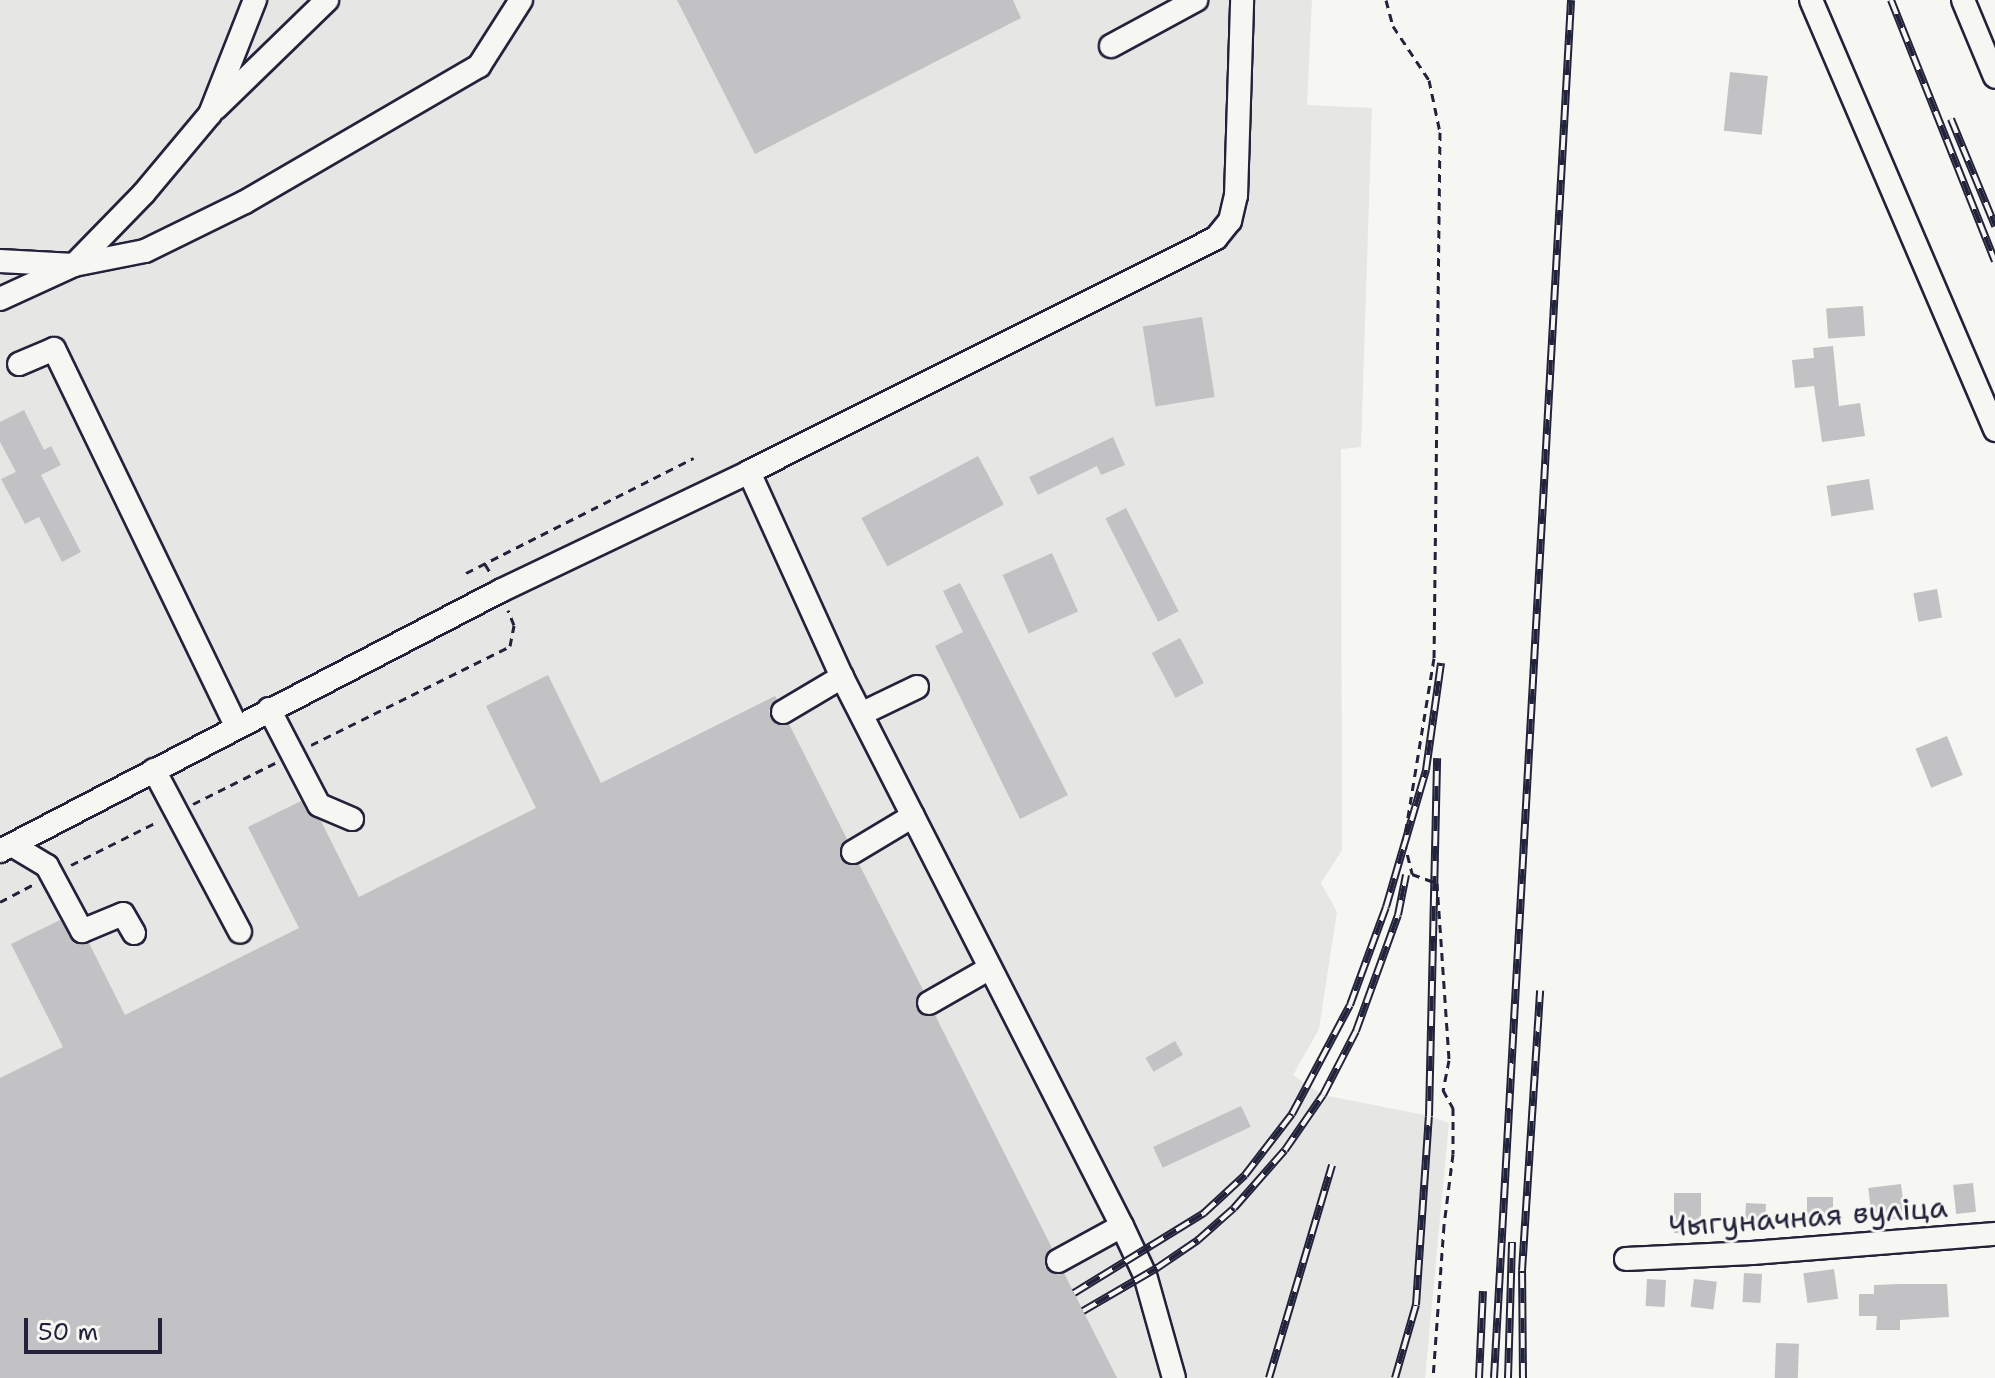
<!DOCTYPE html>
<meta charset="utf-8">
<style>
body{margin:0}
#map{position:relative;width:1995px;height:1378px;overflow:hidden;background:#f6f6f2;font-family:"Shantell Sans",sans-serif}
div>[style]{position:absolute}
.built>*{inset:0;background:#e6e6e4}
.building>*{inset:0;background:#c2c2c4;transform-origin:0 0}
.path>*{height:3px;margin-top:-1.5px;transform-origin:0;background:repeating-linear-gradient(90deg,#22223b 0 8px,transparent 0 14px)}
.roads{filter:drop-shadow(2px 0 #22223b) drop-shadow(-2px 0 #22223b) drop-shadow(0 2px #22223b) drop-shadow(0 -2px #22223b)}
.minor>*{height:22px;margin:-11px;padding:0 11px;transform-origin:11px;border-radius:11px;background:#f6f6f2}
.rail>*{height:8px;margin-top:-4px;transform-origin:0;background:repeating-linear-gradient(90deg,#f6f6f2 0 15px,#22223b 0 30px);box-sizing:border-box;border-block:2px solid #22223b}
span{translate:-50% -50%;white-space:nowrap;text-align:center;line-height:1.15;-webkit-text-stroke:6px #f6f6f2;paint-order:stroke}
.street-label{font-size:30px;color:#22223b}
.scale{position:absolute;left:24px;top:1318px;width:138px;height:36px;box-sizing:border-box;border:4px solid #22223b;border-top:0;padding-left:10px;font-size:24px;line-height:28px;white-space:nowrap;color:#22223b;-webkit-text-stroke:6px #f6f6f2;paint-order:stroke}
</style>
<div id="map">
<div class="built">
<div style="clip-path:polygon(0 0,1312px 0,1307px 105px,1372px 108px,1361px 447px,1341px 449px,1342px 850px,1321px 883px,1337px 912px,1319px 1029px,1293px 1075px,1323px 1095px,1429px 1116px,1449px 1123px,1425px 1378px,0 1378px)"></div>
</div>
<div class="building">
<div style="clip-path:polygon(677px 0,1013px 0,1021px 18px,755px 154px)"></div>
<div style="left:1730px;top:72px;width:38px;height:59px;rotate:6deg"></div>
<div style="left:1863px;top:306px;width:30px;height:37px;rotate:86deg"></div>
<div style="left:1202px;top:317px;width:81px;height:60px;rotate:81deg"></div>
<div style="clip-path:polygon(1833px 346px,1839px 406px,1860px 403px,1865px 436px,1822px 442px,1814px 386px,1795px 388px,1792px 360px,1814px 358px,1813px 348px)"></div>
<div style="clip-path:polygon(24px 410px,44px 450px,51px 446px,61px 465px,41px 475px,81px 552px,62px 562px,39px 517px,25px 524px,1px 479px,16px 472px,0 442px,0 422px)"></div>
<div style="clip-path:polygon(1113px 437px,1125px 465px,1101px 475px,1097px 466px,1038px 495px,1029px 477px)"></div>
<div style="left:978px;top:456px;width:55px;height:132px;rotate:62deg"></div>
<div style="left:1869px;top:479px;width:31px;height:43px;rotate:81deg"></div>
<div style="left:1126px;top:508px;width:116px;height:23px;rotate:63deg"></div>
<div style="left:1052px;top:553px;width:64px;height:54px;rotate:66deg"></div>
<div style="clip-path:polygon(960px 583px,1068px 795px,1020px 819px,935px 646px,963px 632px,943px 591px)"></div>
<div style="left:1937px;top:589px;width:29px;height:24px;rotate:80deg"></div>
<div style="left:1180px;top:638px;width:51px;height:32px;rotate:62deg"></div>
<div style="clip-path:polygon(548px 675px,601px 783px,775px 696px,777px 699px,769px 711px,771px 718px,777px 724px,789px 724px,847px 839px,840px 846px,841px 858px,847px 865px,859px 864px,923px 990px,917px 997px,917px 1009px,923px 1015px,935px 1015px,1052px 1248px,1046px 1254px,1045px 1267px,1051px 1273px,1064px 1273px,1117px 1378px,0 1378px,0 1078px,63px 1047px,11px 944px,60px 920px,74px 942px,89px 943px,125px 1015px,299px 928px,248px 827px,301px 801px,307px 812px,321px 821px,359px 897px,536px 808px,486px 706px)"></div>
<div style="left:1947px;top:736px;width:42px;height:34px;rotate:68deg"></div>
<div style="left:1175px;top:1041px;width:16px;height:34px;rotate:60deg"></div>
<div style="left:1241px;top:1106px;width:23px;height:97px;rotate:65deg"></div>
<div style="left:1973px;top:1183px;width:29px;height:20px;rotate:84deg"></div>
<div style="left:1901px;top:1184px;width:34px;height:33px;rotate:83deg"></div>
<div style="clip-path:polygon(1674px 1193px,1701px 1193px,1701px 1220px,1691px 1220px,1691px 1233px,1674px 1233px)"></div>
<div style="left:1833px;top:1197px;width:26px;height:26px;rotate:90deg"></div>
<div style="left:1746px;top:1203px;width:20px;height:24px;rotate:3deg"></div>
<div style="left:1834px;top:1269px;width:30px;height:31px;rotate:82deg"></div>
<div style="left:1744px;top:1273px;width:18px;height:29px;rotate:3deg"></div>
<div style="left:1647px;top:1279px;width:19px;height:27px;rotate:3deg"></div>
<div style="left:1694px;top:1279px;width:23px;height:28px;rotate:7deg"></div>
<div style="clip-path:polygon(1900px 1284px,1947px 1284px,1949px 1317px,1900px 1320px,1900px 1330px,1876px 1330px,1877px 1316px,1859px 1316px,1859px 1294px,1874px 1294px,1874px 1285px)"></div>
<div style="left:1776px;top:1343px;width:23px;height:35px;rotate:2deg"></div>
</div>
<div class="path">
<div style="left:1386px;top:0;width:27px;rotate:75deg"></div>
<div style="left:1393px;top:26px;width:65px;rotate:56.3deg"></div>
<div style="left:1429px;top:80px;width:53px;rotate:78.1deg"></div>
<div style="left:1440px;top:132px;width:526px;rotate:90.65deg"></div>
<div style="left:1434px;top:658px;width:185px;rotate:99.3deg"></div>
<div style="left:1404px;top:841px;width:34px;rotate:76deg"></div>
<div style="left:1412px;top:874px;width:27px;rotate:20deg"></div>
<div style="left:1437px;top:883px;width:177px;rotate:86.1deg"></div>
<div style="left:1449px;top:1060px;width:31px;rotate:101deg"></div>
<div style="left:1443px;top:1090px;width:21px;rotate:61deg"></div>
<div style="left:1453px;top:1108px;width:46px;rotate:90deg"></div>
<div style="left:1453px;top:1154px;width:72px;rotate:97.2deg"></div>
<div style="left:1444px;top:1225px;width:153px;rotate:94.1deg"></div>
<div style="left:485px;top:564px;width:12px;rotate:59deg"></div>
<div style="left:466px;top:573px;width:255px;rotate:-26.8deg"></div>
<div style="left:311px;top:745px;width:222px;rotate:-26.4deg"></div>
<div style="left:510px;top:646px;width:21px;rotate:-79deg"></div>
<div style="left:514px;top:625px;width:16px;rotate:-112deg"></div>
<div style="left:193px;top:804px;width:92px;rotate:-26.6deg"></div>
<div style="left:71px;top:865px;width:96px;rotate:-26.6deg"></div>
<div style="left:0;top:902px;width:41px;rotate:-27.8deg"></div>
</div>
<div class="roads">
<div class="minor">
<div style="left:1811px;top:0;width:468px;rotate:66.8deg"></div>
<div style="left:1963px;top:0;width:83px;rotate:67.4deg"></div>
<div style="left:1111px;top:46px;width:97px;rotate:-28.4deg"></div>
<div style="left:216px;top:108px;width:155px;rotate:-44.2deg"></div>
<div style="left:0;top:261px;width:74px;rotate:3.1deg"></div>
<div style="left:74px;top:265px;width:100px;rotate:-45.8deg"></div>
<div style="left:144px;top:193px;width:103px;rotate:-50.1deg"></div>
<div style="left:210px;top:114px;width:123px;rotate:-68.5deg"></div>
<div style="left:0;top:299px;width:81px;rotate:-24.7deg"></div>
<div style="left:74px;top:265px;width:72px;rotate:-11.2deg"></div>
<div style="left:145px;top:251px;width:111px;rotate:-26.1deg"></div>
<div style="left:245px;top:202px;width:271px;rotate:-30.2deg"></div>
<div style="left:479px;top:66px;width:78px;rotate:-57.5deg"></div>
<div style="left:19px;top:364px;width:38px;rotate:-23deg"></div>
<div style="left:54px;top:349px;width:419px;rotate:64.2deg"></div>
<div style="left:749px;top:472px;width:225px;rotate:65.6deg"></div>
<div style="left:842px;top:677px;width:616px;rotate:62.98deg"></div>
<div style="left:1122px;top:1226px;width:54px;rotate:64.9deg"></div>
<div style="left:1145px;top:1275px;width:107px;rotate:74.3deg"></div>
<div style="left:269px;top:709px;width:108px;rotate:62.5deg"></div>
<div style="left:319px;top:805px;width:36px;rotate:23deg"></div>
<div style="left:783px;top:712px;width:69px;rotate:-30.7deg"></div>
<div style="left:863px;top:713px;width:60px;rotate:-25.7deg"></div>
<div style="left:154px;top:770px;width:183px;rotate:62deg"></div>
<div style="left:12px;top:845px;width:41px;rotate:31deg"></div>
<div style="left:47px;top:866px;width:74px;rotate:61.7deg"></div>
<div style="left:82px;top:931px;width:44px;rotate:-22.5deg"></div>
<div style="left:123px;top:914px;width:22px;rotate:60deg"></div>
<div style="left:0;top:851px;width:564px;rotate:-27.47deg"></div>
<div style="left:500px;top:591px;width:276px;rotate:-25.5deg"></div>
<div style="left:749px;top:472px;width:522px;rotate:-26.61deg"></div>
<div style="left:1216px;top:238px;width:22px;rotate:-51deg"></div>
<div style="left:1230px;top:221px;width:26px;rotate:-77deg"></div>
<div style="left:1236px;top:196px;width:196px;rotate:-88.2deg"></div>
<div style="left:853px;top:852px;width:70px;rotate:-31deg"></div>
<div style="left:929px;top:1003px;width:70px;rotate:-29.8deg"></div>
<div style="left:1626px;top:1259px;width:126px;rotate:-2.7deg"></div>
<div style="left:1752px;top:1253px;width:244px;rotate:-4.5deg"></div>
<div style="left:1058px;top:1261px;width:73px;rotate:-28.7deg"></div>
</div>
</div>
<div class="rail">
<div style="left:1891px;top:0;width:281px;rotate:68.3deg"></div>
<div style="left:1951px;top:119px;width:116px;rotate:67.6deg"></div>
<div style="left:1074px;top:1293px;width:153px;rotate:-31.6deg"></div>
<div style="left:1204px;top:1213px;width:56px;rotate:-42.8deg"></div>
<div style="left:1245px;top:1175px;width:77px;rotate:-52.4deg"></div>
<div style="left:1292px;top:1114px;width:123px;rotate:-62deg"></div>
<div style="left:1350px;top:1005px;width:104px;rotate:-69.8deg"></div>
<div style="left:1386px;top:907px;width:143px;rotate:-73.7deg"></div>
<div style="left:1426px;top:770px;width:108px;rotate:-82deg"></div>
<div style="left:1083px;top:1311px;width:86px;rotate:-30.2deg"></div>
<div style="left:1157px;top:1268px;width:50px;rotate:-34.3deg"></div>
<div style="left:1198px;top:1240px;width:48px;rotate:-41.6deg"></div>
<div style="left:1234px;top:1208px;width:77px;rotate:-48.7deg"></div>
<div style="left:1285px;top:1150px;width:67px;rotate:-55.4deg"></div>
<div style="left:1323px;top:1095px;width:72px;rotate:-62.7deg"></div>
<div style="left:1356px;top:1031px;width:123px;rotate:-70.1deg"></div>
<div style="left:1398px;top:915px;width:41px;rotate:-78.7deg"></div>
<div style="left:1269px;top:1378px;width:222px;rotate:-73.5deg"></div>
<div style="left:1395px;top:1378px;width:76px;rotate:-74deg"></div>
<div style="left:1416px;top:1305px;width:189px;rotate:-86.1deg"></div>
<div style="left:1429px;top:1116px;width:358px;rotate:-88.7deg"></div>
<div style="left:1479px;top:1378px;width:87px;rotate:-87.4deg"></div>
<div style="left:1494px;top:1378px;width:1380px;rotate:-86.8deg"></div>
<div style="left:1508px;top:1378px;width:136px;rotate:-88.3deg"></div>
<div style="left:1523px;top:1378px;width:107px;rotate:-90.5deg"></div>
<div style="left:1522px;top:1271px;width:281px;rotate:-86.3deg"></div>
</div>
<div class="street-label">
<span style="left:1808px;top:1217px;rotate:-4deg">Чыгуначная вуліца</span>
</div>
<div class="scale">50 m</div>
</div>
